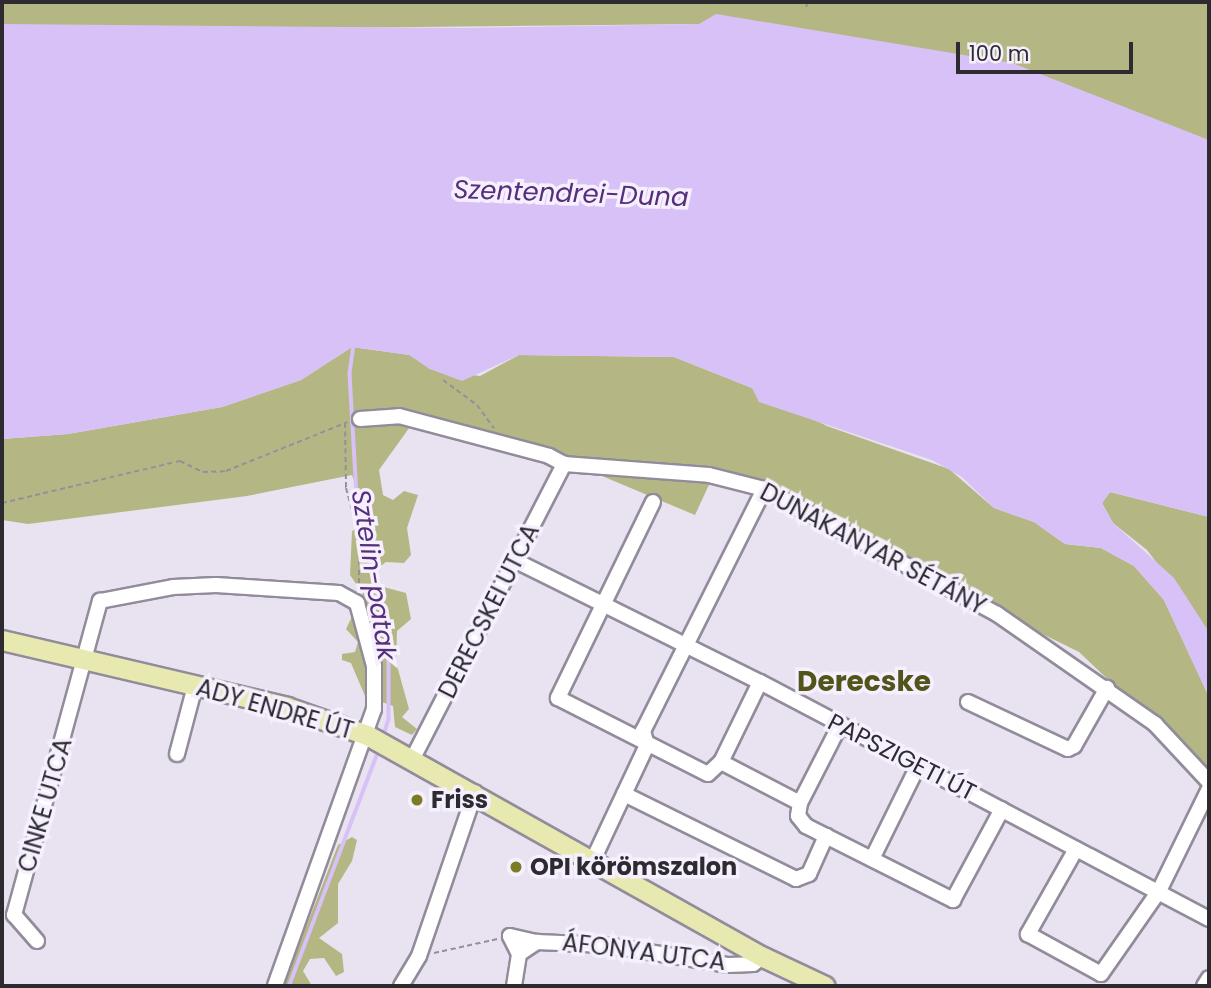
<!DOCTYPE html>
<meta charset="utf-8">
<style>
body{margin:0}
#map{position:relative;width:1211px;height:988px;overflow:hidden;background:#e8e2f1;font-family:Poppins,sans-serif}
div>[style]{position:absolute}
.green>*{inset:0;background:#b4b784}
.water>*{inset:0;background:#d8c1f7}
.stream>*{height:3.5px;margin:-1.75px;padding:0 1.75px;transform-origin:1.75px;border-radius:1.75px;background:#d8c1f7}
.path>*{height:2px;margin-top:-1px;transform-origin:0;background:repeating-linear-gradient(90deg,#948f9a 0 5px,transparent 0 8.5px)}
.roads{filter:drop-shadow(2px 0 #928c9a) drop-shadow(-2px 0 #928c9a) drop-shadow(0 2px #928c9a) drop-shadow(0 -2px #928c9a)}
.minor>*{height:14px;margin:-7px;padding:0 7px;transform-origin:7px;border-radius:7px;background:#fff}
.major>*{height:19px;margin:-9.5px;padding:0 9.5px;transform-origin:9.5px;border-radius:9.5px;background:#e8e9b0}
.dots>*{width:19px;height:19px;translate:-50% -50%;box-sizing:border-box;border:4px solid #f5effe;border-radius:50%}
span{translate:-50% -50%;white-space:nowrap;text-align:center;line-height:1.15;-webkit-text-stroke:7px #f5effe;paint-order:stroke}
.street-label{font-size:24px;color:#2d2a30}
.poi-label{font-size:24px;color:#2d2a30;font-weight:700}
.left{translate:0 -50%;text-align:left}
.water-label{font-size:26px;color:#552e7c;font-style:italic}
.quarter-label{font-size:28px;color:#535419;font-weight:700}
.frame{position:absolute;inset:0;border:4px solid #2d2a30;pointer-events:none}
.scale{position:absolute;left:956px;top:42px;width:177px;height:32px;box-sizing:border-box;border:4px solid #2d2a30;border-top:0;padding-left:9px;font-size:21px;line-height:24px;white-space:nowrap;color:#2d2a30;-webkit-text-stroke:5px #f5effe;paint-order:stroke}
</style>
<div id="map">
<div class="green">
<div style="clip-path:polygon(2px 2px,1209px 2px,1209px 140px,699px 24px,225px 29px,14px 26px,2px 24px)"></div>
<div style="clip-path:polygon(352px 347px,410px 355px,430px 369px,480px 376px,519px 355px,674px 357px,752px 388px,827px 426px,949px 469px,994px 508px,1034px 522px,1065px 544px,1101px 548px,1134px 566px,1164px 600px,1209px 697px,1209px 775px,1079px 652px,724px 477px,713px 476px,695px 515px,571px 463px,417px 417px,379px 470px,383px 495px,393px 500px,404px 491px,418px 495px,407px 528px,411px 555px,404px 563px,386px 562px,378px 568px,380px 586px,406px 593px,411px 619px,397px 631px,396px 662px,409px 709px,402px 717px,417px 729px,412px 735px,395px 727px,393px 706px,365px 696px,351px 663px,342px 660px,342px 654px,355px 652px,358px 642px,346px 629px,363px 594px,350px 575px,352px 531px,364px 526px,366px 513px,352px 475px,247px 496px,28px 524px,2px 520px,2px 439px,68px 434px,222px 407px,301px 380px)"></div>
<div style="clip-path:polygon(1110px 492px,1209px 517px,1209px 632px,1147px 550px,1113px 523px,1102px 503px)"></div>
<div style="clip-path:polygon(352px 837px,357px 840px,352px 861px,338px 884px,338px 923px,319px 938px,342px 954px,344px 972px,336px 976px,324px 958px,310px 959px,303px 971px,312px 986px,283px 986px,338px 845px)"></div>
</div>
<div class="water">
<div style="clip-path:polygon(716px 14px,1012px 63px,1209px 140px,1209px 517px,1110px 492px,1102px 503px,1113px 523px,1174px 578px,1209px 632px,1209px 697px,1164px 600px,1134px 566px,1101px 548px,1065px 544px,1034px 522px,994px 508px,962px 477px,932px 460px,759px 402px,752px 388px,674px 357px,519px 355px,462px 381px,430px 369px,409px 355px,352px 347px,301px 380px,222px 407px,68px 434px,2px 439px,2px 24px,461px 28px,699px 24px)"></div>
</div>
<div class="stream">
<div style="left:354px;top:345px;width:29px;rotate:98deg"></div>
<div style="left:350px;top:374px;width:121px;rotate:86.7deg"></div>
<div style="left:357px;top:495px;width:155px;rotate:78.1deg"></div>
<div style="left:389px;top:647px;width:72px;rotate:90deg"></div>
<div style="left:389px;top:719px;width:17px;rotate:107deg"></div>
<div style="left:289px;top:986px;width:254px;rotate:-69.2deg"></div>
</div>
<div class="path">
<div style="left:806px;top:7px;width:5px;rotate:-68deg"></div>
<div style="left:443px;top:380px;width:42px;rotate:36.3deg"></div>
<div style="left:477px;top:405px;width:29px;rotate:54deg"></div>
<div style="left:345px;top:423px;width:65px;rotate:89.1deg"></div>
<div style="left:346px;top:488px;width:50px;rotate:74.8deg"></div>
<div style="left:359px;top:536px;width:52px;rotate:90deg"></div>
<div style="left:2px;top:503px;width:183px;rotate:-13.3deg"></div>
<div style="left:180px;top:461px;width:25px;rotate:26deg"></div>
<div style="left:203px;top:472px;width:23px;rotate:-2deg"></div>
<div style="left:226px;top:471px;width:131px;rotate:-21.9deg"></div>
<div style="left:434px;top:953px;width:65px;rotate:-12.5deg"></div>
</div>
<div class="roads">
<div class="minor">
<div style="left:360px;top:419px;width:39px;rotate:-4deg"></div>
<div style="left:399px;top:416px;width:155px;rotate:14.9deg"></div>
<div style="left:549px;top:456px;width:17px;rotate:28deg"></div>
<div style="left:564px;top:464px;width:145px;rotate:4.3deg"></div>
<div style="left:709px;top:475px;width:57px;rotate:14.3deg"></div>
<div style="left:764px;top:489px;width:264px;rotate:28.2deg"></div>
<div style="left:997px;top:614px;width:193px;rotate:34.8deg"></div>
<div style="left:1155px;top:724px;width:79px;rotate:47deg"></div>
<div style="left:653px;top:502px;width:218px;rotate:115.9deg"></div>
<div style="left:558px;top:698px;width:168px;rotate:26.9deg"></div>
<div style="left:708px;top:774px;width:18px;rotate:-43deg"></div>
<div style="left:721px;top:762px;width:89px;rotate:-64deg"></div>
<div style="left:516px;top:561px;width:272px;rotate:26.4deg"></div>
<div style="left:760px;top:682px;width:508px;rotate:27.83deg"></div>
<div style="left:968px;top:702px;width:110px;rotate:25.2deg"></div>
<div style="left:1068px;top:749px;width:7px;rotate:-27deg"></div>
<div style="left:1074px;top:746px;width:67px;rotate:-60.4deg"></div>
<div style="left:177px;top:754px;width:70px;rotate:-75.2deg"></div>
<div style="left:413px;top:758px;width:331px;rotate:-62.8deg"></div>
<div style="left:721px;top:762px;width:89px;rotate:27.4deg"></div>
<div style="left:800px;top:803px;width:13px;rotate:99deg"></div>
<div style="left:798px;top:816px;width:13px;rotate:51deg"></div>
<div style="left:806px;top:826px;width:165px;rotate:26.7deg"></div>
<div style="left:953px;top:900px;width:103px;rotate:-61.7deg"></div>
<div style="left:624px;top:794px;width:192px;rotate:26.3deg"></div>
<div style="left:796px;top:879px;width:14px;rotate:-21deg"></div>
<div style="left:809px;top:874px;width:42px;rotate:-65.9deg"></div>
<div style="left:800px;top:803px;width:88px;rotate:-62.9deg"></div>
<div style="left:1076px;top:849px;width:98px;rotate:119.5deg"></div>
<div style="left:1028px;top:934px;width:83px;rotate:28.7deg"></div>
<div style="left:1101px;top:974px;width:101px;rotate:-55.1deg"></div>
<div style="left:1159px;top:891px;width:114px;rotate:-63.9deg"></div>
<div style="left:872px;top:859px;width:106px;rotate:-63.7deg"></div>
<div style="left:593px;top:860px;width:127px;rotate:-64.8deg"></div>
<div style="left:647px;top:745px;width:15px;rotate:-106deg"></div>
<div style="left:643px;top:731px;width:271px;rotate:-63.4deg"></div>
<div style="left:37px;top:941px;width:35px;rotate:-131deg"></div>
<div style="left:14px;top:915px;width:326px;rotate:-74.7deg"></div>
<div style="left:100px;top:601px;width:74px;rotate:-10.9deg"></div>
<div style="left:173px;top:587px;width:43px;rotate:-2.7deg"></div>
<div style="left:216px;top:585px;width:123px;rotate:3.7deg"></div>
<div style="left:339px;top:593px;width:21px;rotate:29deg"></div>
<div style="left:357px;top:603px;width:65px;rotate:74.9deg"></div>
<div style="left:374px;top:666px;width:43px;rotate:90deg"></div>
<div style="left:374px;top:709px;width:294px;rotate:109.7deg"></div>
<div style="left:519px;top:954px;width:20px;rotate:-117deg"></div>
<div style="left:510px;top:936px;width:28px;rotate:13deg"></div>
<div style="left:401px;top:986px;width:35px;rotate:-59deg"></div>
<div style="left:419px;top:956px;width:173px;rotate:-71.1deg"></div>
<div style="left:514px;top:986px;width:32px;rotate:-81deg"></div>
<div style="left:519px;top:954px;width:22px;rotate:-34deg"></div>
<div style="left:537px;top:942px;width:69px;rotate:2.5deg"></div>
<div style="left:606px;top:945px;width:124px;rotate:9.3deg"></div>
<div style="left:728px;top:965px;width:25px;rotate:-2deg"></div>
<div style="left:753px;top:964px;width:12px;rotate:-35deg"></div>
<div style="left:1204px;top:986px;width:9px;rotate:-58deg"></div>
</div>
<div class="major">
<div style="left:2px;top:640px;width:293px;rotate:13.2deg"></div>
<div style="left:287px;top:707px;width:85px;rotate:19.3deg"></div>
<div style="left:367px;top:735px;width:454px;rotate:29.3deg"></div>
<div style="left:763px;top:957px;width:68px;rotate:25.1deg"></div>
</div>
</div>
<div class="dots">
<div style="left:417px;top:800px;background:#7b7c25"></div>
<div style="left:516px;top:867px;background:#7b7c25"></div>
</div>
<div class="street-label">
<span style="left:873px;top:549px;rotate:28deg">DUNAKANYAR SÉTÁNY</span>
<span style="left:489px;top:611px;rotate:-63deg">DERECSKEI UTCA</span>
<span style="left:275px;top:709px;rotate:16deg">ADY ENDRE ÚT</span>
<span style="left:902px;top:757px;rotate:27deg">PAPSZIGETI ÚT</span>
<span style="left:45px;top:805px;rotate:-74deg">CINKE UTCA</span>
<span style="left:644px;top:952px;rotate:7deg">ÁFONYA UTCA</span>
</div>
<div class="poi-label">
<span class="left" style="left:431px;top:800px">Friss</span>
<span class="left" style="left:530px;top:867px">OPI körömszalon</span>
</div>
<div class="water-label">
<span style="left:571px;top:194px;rotate:2deg">Szentendrei-Duna</span>
<span style="left:373px;top:575px;rotate:81deg">Sztelin-patak</span>
</div>
<div class="quarter-label">
<span style="left:864px;top:682px">Derecske</span>
</div>
<div class="frame"></div>
<div class="scale">100 m</div>
</div>
